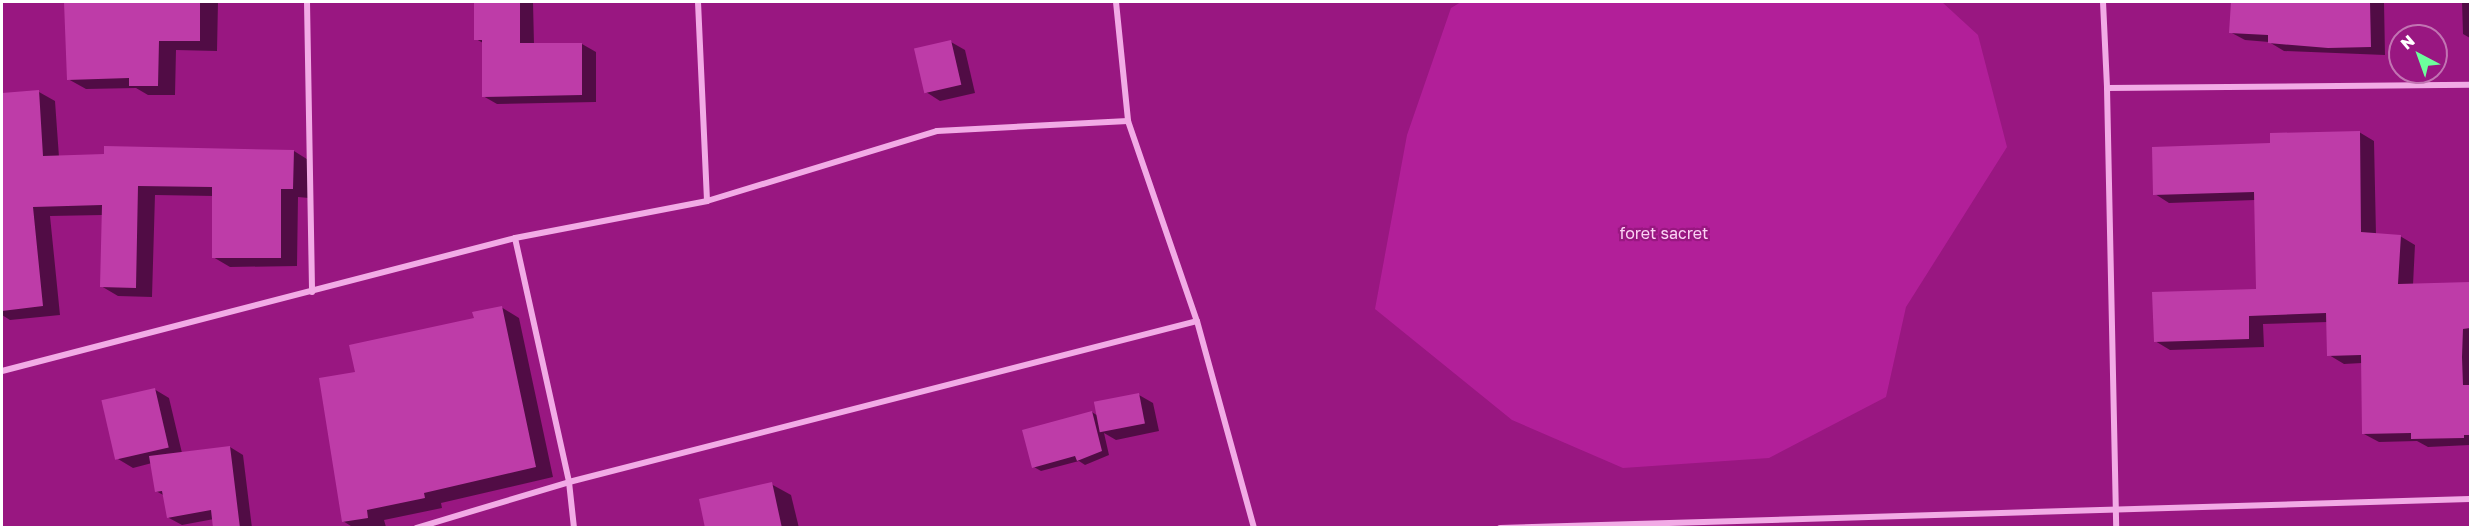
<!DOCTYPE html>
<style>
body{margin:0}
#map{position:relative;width:2472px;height:529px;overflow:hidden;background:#991781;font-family:"Golos Text",sans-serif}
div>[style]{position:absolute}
.green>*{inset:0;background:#b21f99}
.shadow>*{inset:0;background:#0007}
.building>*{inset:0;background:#be3ca8;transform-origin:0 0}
.minor>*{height:6px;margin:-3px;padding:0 3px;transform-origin:3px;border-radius:3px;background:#f2abe6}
span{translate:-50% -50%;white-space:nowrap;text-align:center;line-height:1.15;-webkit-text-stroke:4.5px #991781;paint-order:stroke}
.park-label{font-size:16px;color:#fcd3f5}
.frame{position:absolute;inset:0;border:3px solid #fff;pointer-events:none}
.north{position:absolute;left:2388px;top:24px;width:60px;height:60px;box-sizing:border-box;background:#991781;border:2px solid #c274b3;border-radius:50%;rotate:319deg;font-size:16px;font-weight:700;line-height:24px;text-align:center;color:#fff}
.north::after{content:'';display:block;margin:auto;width:21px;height:27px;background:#6cff9c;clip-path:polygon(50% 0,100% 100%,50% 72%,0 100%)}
</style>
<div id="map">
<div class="green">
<div style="clip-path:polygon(1461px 2px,1942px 2px,1978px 35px,2007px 147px,1906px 307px,1886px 397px,1769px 458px,1623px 468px,1512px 420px,1375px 309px,1407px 135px,1451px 8px)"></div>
</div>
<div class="shadow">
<div style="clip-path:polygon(66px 2px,218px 2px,217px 51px,176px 50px,175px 95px,148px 95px,136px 88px,86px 89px,68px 79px)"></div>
<div style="clip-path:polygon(475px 2px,533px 2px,534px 44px,582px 44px,596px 52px,596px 102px,497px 104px,483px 96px,483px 43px,476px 39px)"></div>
<div style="clip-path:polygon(2233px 2px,2384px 2px,2385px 55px,2284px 51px,2269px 42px,2245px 40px,2230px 32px)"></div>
<div style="clip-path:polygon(2462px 2px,2470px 2px,2470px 38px,2463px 34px)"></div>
<div style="clip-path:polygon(951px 42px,965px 50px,975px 93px,940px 101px,926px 92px)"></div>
<div style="clip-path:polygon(39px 92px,55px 101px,59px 157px,294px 151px,310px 161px,309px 198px,298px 197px,297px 266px,230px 267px,213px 257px,214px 196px,155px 195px,152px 297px,118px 296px,101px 286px,103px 215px,50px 216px,60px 315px,10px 320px,2px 315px,2px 94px)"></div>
<div style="clip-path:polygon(2359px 132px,2374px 141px,2376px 235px,2400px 236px,2415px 245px,2413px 285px,2470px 283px,2470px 445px,2428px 447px,2417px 441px,2379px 442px,2364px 434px,2362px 363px,2344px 364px,2329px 355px,2328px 322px,2263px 324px,2264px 347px,2170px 350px,2155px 341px,2258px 290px,2255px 200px,2169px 203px,2155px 194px,2272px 145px)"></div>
<div style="clip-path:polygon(501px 307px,519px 318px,553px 477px,441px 503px,442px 508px,384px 520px,386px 527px,354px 528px,343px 521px,357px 374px)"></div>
<div style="clip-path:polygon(154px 389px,169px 398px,182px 453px,230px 447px,243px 455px,252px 528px,215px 528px,214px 519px,182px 525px,169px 518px,165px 496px,156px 491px,152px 463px,133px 468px,118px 459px)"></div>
<div style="clip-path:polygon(1139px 395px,1153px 403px,1159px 431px,1116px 440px,1104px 433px,1109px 455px,1085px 465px,1079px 461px,1041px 471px,1034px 467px,1092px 412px,1098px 416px)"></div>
<div style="clip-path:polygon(771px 484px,791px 495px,799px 528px,707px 528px)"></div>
</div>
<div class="building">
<div style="clip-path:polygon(64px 2px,200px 2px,200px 41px,159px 41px,158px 86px,129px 86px,129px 78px,67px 80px)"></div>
<div style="clip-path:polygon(474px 2px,520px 2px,520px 43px,582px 43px,582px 95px,482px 97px,482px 40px,474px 40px)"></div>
<div style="clip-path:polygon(2231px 2px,2370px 2px,2371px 47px,2328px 48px,2268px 43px,2268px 35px,2229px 33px)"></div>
<div style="left:951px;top:40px;width:46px;height:38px;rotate:77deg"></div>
<div style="clip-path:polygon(39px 90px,43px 156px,104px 154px,104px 146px,294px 150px,293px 189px,281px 189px,281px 258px,212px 258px,212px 187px,138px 186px,136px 288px,100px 287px,102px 205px,33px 207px,43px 306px,2px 311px,2px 93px)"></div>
<div style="clip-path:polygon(2360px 131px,2361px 232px,2401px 235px,2398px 284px,2470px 282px,2470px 328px,2463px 329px,2462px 357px,2463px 385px,2470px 385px,2470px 435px,2464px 435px,2464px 438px,2411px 439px,2411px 433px,2362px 434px,2361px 355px,2327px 356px,2326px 313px,2249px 316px,2249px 339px,2154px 342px,2152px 292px,2256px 289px,2254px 192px,2153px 195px,2152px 147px,2270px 143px,2270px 133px)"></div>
<div style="clip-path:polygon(502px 306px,536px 467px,424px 493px,425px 498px,367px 510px,368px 518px,342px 522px,319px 378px,355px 372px,349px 345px,474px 318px,472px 312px)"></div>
<div style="left:155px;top:388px;width:61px;height:55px;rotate:77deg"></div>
<div style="left:1139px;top:393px;width:31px;height:46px;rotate:79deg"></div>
<div style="clip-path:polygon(1092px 411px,1102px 451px,1077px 461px,1075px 456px,1032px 468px,1022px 430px)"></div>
<div style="clip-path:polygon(230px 446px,240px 528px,213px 528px,211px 510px,167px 518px,162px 491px,155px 492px,149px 456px)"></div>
<div style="clip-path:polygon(772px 482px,782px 528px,705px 528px,699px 499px)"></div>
</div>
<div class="minor">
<div style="left:307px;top:2px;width:290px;rotate:89deg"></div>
<div style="left:698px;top:2px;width:199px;rotate:87.4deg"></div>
<div style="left:1116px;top:2px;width:120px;rotate:84.2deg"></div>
<div style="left:1128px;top:121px;width:212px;rotate:71deg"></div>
<div style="left:1197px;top:321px;width:215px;rotate:74.6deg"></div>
<div style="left:2103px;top:2px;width:86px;rotate:87.3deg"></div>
<div style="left:2107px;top:88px;width:440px;rotate:88.8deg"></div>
<div style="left:2107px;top:88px;width:363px;rotate:-0.5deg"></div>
<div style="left:515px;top:238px;width:250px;rotate:77.5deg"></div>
<div style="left:569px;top:482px;width:46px;rotate:83.8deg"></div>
<div style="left:2px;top:371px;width:530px;rotate:-14.53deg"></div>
<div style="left:515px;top:238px;width:196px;rotate:-10.9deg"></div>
<div style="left:707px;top:201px;width:240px;rotate:-16.9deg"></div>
<div style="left:937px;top:131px;width:191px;rotate:-3deg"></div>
<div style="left:416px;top:528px;width:160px;rotate:-16.7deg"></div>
<div style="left:569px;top:482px;width:648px;rotate:-14.38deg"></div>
<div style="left:1500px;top:528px;width:970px;rotate:-1.71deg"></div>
</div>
<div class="park-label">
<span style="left:1664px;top:233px">foret sacret</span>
</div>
<div class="frame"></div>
<div class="north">N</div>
</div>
